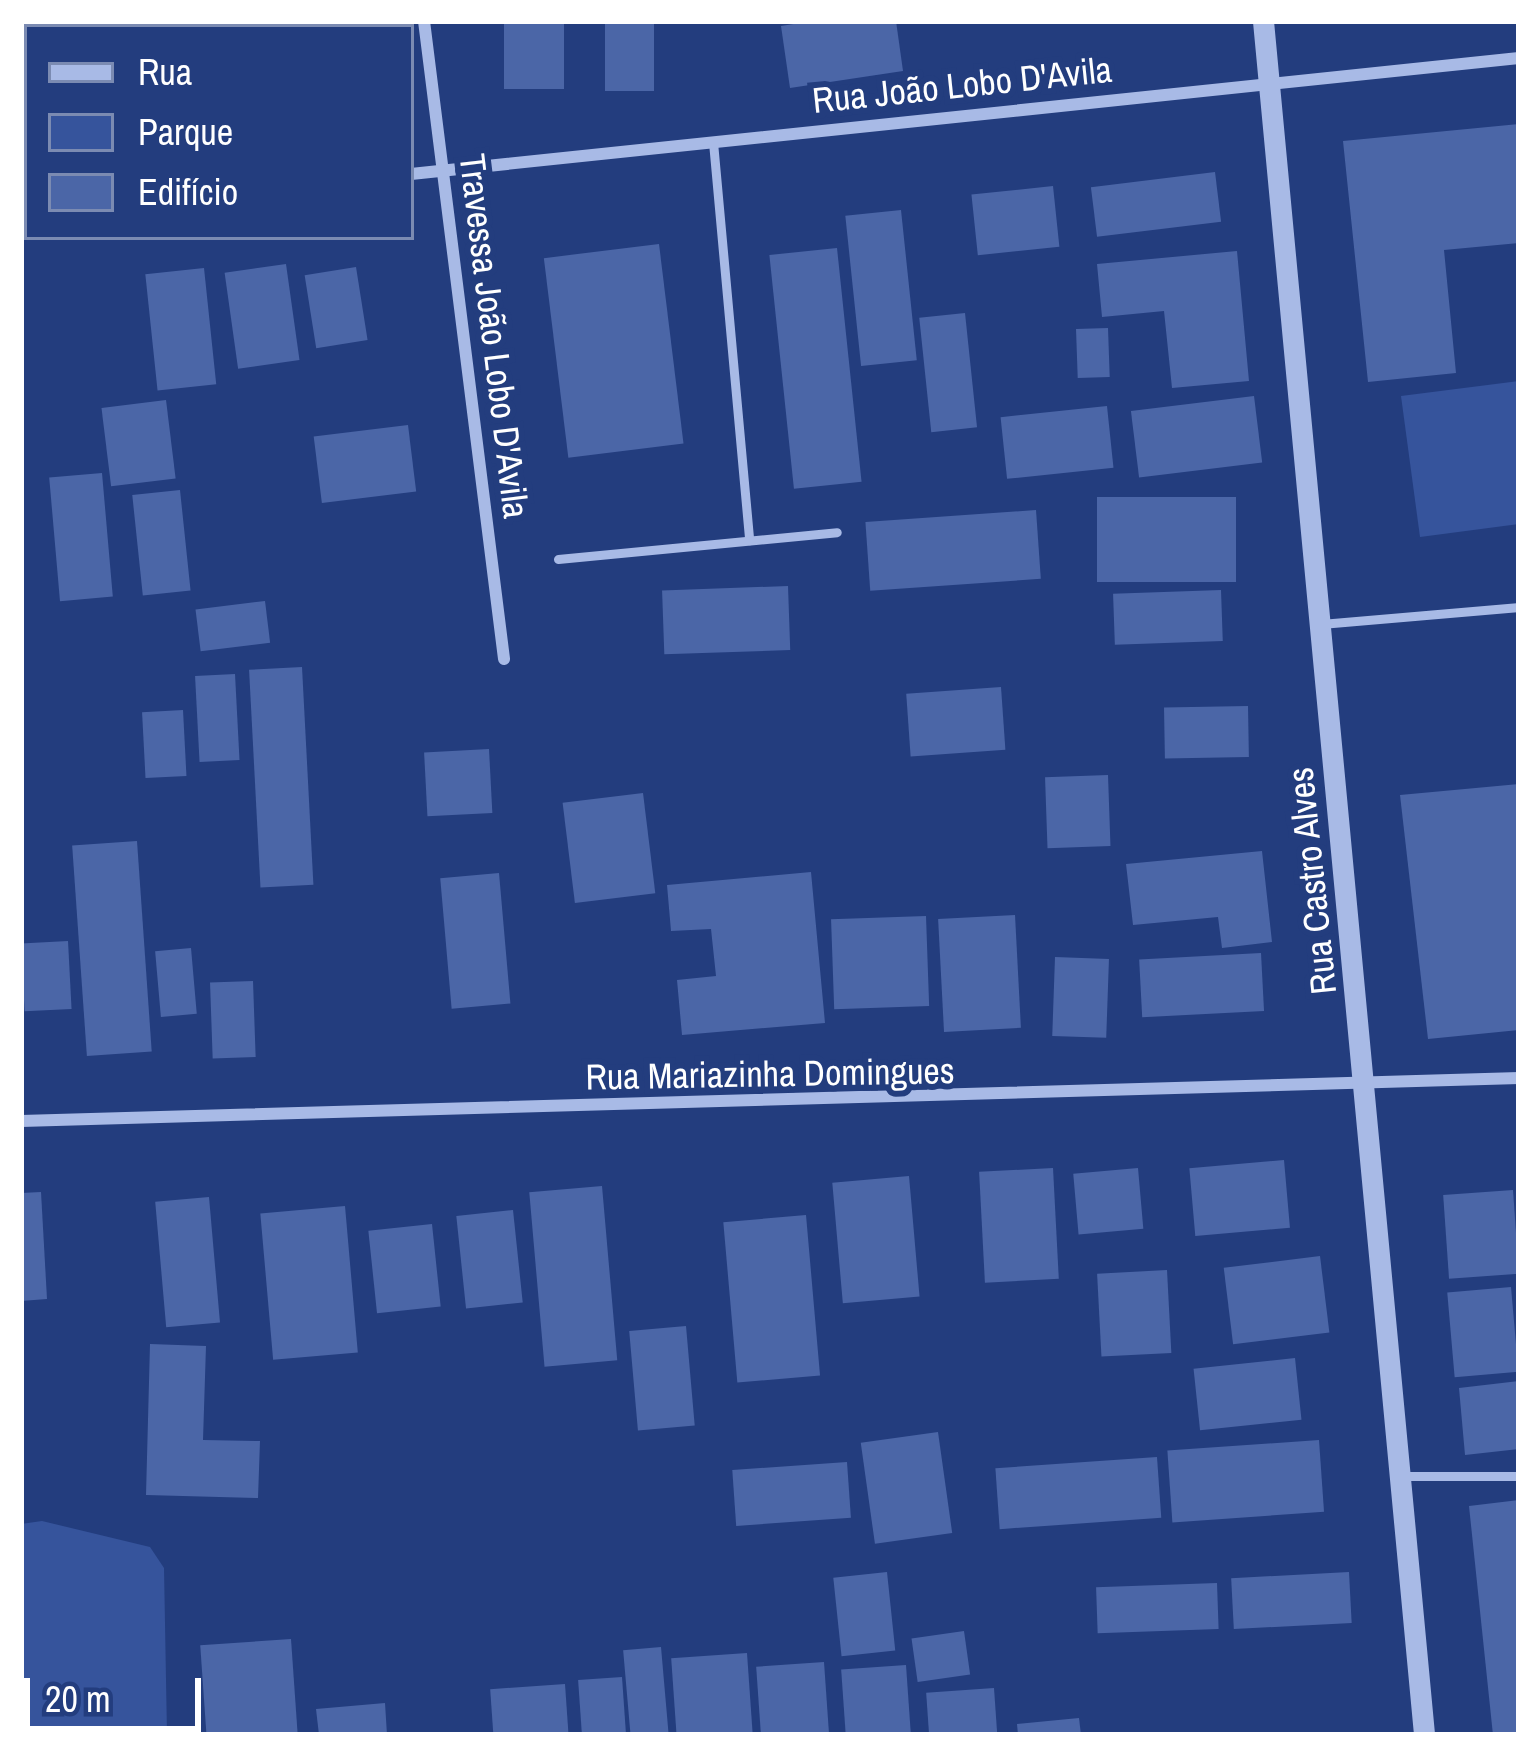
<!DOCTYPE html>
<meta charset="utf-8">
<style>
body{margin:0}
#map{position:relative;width:1540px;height:1756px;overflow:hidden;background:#233d7e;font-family:"Archivo Narrow",sans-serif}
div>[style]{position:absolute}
.green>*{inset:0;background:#36549c}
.building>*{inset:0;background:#4b66a7;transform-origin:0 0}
.service>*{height:9px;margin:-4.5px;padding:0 4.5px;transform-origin:4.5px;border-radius:4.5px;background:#a8bae6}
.minor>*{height:12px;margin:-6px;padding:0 6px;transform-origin:6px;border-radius:6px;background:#a8bae6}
.tertiary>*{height:21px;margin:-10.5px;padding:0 10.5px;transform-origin:10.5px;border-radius:10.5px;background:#a8bae6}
span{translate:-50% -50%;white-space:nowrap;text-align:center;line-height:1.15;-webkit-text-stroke:12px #233d7e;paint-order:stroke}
.street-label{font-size:36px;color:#fff}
.frame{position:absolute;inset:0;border:24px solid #fff;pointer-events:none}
.legend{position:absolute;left:24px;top:24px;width:390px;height:216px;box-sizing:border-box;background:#233d7e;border:3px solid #7b8bb2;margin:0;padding:15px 21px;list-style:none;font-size:36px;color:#fff}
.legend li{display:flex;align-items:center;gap:24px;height:60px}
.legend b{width:60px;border:3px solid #7b8bb2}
.scale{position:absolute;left:24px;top:1678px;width:177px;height:54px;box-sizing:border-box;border:6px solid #fff;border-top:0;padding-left:15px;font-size:36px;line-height:42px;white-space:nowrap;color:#fff;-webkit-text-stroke:9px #233d7e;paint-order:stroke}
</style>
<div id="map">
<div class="green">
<div style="clip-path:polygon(21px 21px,238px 21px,27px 27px,21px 202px)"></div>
<div style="clip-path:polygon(1519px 381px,1519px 524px,1420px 537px,1401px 396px)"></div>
<div style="clip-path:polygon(42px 1521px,150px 1547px,164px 1568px,167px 1735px,21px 1735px,21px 1524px)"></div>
</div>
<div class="building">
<div style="left:286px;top:21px;width:87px;height:6px"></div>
<div style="left:504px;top:21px;width:60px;height:68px"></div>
<div style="left:605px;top:21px;width:49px;height:70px"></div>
<div style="clip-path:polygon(812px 21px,896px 21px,903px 71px,790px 88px,781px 26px)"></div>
<div style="clip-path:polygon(1519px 124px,1519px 243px,1444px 250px,1456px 373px,1368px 382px,1343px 141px)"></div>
<div style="left:1215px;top:172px;width:50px;height:125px;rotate:83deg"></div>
<div style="left:1053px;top:186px;width:61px;height:82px;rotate:84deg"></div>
<div style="left:901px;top:210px;width:151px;height:56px;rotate:84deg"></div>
<div style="left:659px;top:244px;width:201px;height:116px;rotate:83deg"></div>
<div style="left:837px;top:248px;width:235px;height:68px;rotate:84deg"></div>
<div style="clip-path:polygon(1237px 251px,1249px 381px,1172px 388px,1164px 311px,1102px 317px,1097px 264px)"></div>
<div style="left:286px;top:264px;width:97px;height:62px;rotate:82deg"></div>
<div style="left:356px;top:267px;width:74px;height:52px;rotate:81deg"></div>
<div style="left:204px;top:268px;width:117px;height:59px;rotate:84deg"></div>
<div style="left:965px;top:313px;width:115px;height:46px;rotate:84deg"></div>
<div style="left:1108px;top:328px;width:49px;height:32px;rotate:88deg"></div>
<div style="left:1254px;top:396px;width:67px;height:124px;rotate:83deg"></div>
<div style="left:166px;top:400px;width:79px;height:65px;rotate:83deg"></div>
<div style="left:1107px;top:406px;width:62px;height:107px;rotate:84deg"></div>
<div style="left:408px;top:425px;width:67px;height:95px;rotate:83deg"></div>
<div style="left:102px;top:473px;width:124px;height:53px;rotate:85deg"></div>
<div style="left:180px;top:490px;width:101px;height:48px;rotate:84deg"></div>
<div style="left:1097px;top:497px;width:139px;height:85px"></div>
<div style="left:1036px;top:510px;width:69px;height:171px;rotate:86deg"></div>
<div style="left:788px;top:586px;width:64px;height:126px;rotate:88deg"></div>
<div style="left:1221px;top:590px;width:51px;height:108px;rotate:88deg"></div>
<div style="left:265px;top:601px;width:42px;height:70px;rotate:83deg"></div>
<div style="left:302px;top:667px;width:218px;height:53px;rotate:87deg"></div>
<div style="left:235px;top:674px;width:86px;height:40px;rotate:87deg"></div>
<div style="left:1001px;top:687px;width:63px;height:95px;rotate:86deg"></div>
<div style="left:1248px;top:706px;width:51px;height:84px;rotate:89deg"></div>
<div style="left:183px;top:710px;width:66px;height:41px;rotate:87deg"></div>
<div style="left:489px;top:749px;width:64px;height:65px;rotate:87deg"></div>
<div style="left:1108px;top:775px;width:71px;height:63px;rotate:88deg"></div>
<div style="clip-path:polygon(1519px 784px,1519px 1030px,1428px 1039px,1400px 795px)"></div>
<div style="left:643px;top:793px;width:101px;height:81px;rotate:83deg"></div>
<div style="left:137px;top:841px;width:211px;height:65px;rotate:86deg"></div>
<div style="clip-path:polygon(1262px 851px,1272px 942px,1222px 948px,1218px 917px,1133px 925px,1126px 864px)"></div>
<div style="clip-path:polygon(811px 872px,825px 1023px,682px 1035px,677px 980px,716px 976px,711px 929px,671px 931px,667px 885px)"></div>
<div style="left:499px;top:873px;width:131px;height:59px;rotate:85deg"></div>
<div style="left:1015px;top:915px;width:113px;height:77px;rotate:87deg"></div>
<div style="left:926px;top:916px;width:90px;height:95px;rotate:88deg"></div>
<div style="left:68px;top:941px;width:68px;height:47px;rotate:87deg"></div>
<div style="left:191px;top:948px;width:66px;height:36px;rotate:85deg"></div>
<div style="left:1261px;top:953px;width:58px;height:122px;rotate:87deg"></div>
<div style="left:1055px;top:957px;width:54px;height:79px;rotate:2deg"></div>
<div style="left:253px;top:981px;width:76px;height:43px;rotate:88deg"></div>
<div style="left:1284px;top:1160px;width:68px;height:95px;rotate:85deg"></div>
<div style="left:1053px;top:1168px;width:111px;height:74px;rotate:87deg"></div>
<div style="left:1138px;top:1168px;width:61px;height:65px;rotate:85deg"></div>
<div style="left:909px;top:1176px;width:121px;height:77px;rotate:85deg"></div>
<div style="left:602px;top:1186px;width:175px;height:73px;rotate:85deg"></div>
<div style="left:1513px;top:1190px;width:84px;height:70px;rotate:86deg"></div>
<div style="clip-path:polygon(41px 1192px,47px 1299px,21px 1301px,21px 1193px)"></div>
<div style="left:209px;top:1197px;width:126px;height:54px;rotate:85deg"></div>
<div style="left:345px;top:1206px;width:147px;height:85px;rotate:85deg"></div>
<div style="left:513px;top:1210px;width:93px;height:57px;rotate:84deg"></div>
<div style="left:806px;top:1215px;width:161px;height:83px;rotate:85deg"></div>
<div style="left:432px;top:1224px;width:83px;height:64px;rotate:84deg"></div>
<div style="left:1320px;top:1256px;width:77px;height:97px;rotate:83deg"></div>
<div style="left:1167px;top:1270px;width:83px;height:70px;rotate:87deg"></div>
<div style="left:1511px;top:1287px;width:85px;height:64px;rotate:85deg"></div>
<div style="left:686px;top:1326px;width:100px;height:57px;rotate:85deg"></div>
<div style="clip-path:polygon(150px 1344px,206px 1346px,203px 1440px,260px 1441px,258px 1498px,146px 1495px)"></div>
<div style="left:1295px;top:1358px;width:62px;height:102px;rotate:84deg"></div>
<div style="clip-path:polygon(1519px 1381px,1519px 1449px,1465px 1455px,1459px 1388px)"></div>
<div style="left:938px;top:1432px;width:102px;height:78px;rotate:82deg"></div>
<div style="left:1319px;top:1440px;width:72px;height:152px;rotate:86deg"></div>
<div style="left:1157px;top:1457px;width:61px;height:162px;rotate:86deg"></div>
<div style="left:847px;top:1462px;width:56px;height:115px;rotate:86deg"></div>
<div style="clip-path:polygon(1519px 1500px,1519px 1735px,1493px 1735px,1469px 1506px)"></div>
<div style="left:887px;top:1572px;width:79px;height:54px;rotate:84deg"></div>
<div style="left:1349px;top:1572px;width:51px;height:118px;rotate:87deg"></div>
<div style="left:1217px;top:1583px;width:46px;height:121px;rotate:88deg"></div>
<div style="left:964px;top:1631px;width:44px;height:53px;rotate:82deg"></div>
<div style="left:291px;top:1639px;width:96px;height:91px;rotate:86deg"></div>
<div style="left:661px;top:1647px;width:88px;height:38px;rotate:85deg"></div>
<div style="left:747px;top:1653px;width:82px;height:76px;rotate:86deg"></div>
<div style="left:824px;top:1662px;width:73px;height:68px;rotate:86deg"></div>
<div style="left:906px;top:1665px;width:70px;height:65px;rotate:86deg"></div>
<div style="left:622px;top:1677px;width:58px;height:44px;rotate:86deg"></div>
<div style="left:565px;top:1684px;width:51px;height:75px;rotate:86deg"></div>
<div style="left:994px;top:1688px;width:47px;height:68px;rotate:86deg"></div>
<div style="clip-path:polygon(385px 1703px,387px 1735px,319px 1735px,316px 1709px)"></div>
<div style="clip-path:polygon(1079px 1718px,1081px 1735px,1018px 1735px,1017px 1724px)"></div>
</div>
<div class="service">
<div style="left:713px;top:142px;width:400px;rotate:84.8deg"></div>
<div style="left:558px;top:559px;width:280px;rotate:-5.5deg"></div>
<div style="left:1321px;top:624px;width:199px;rotate:-4.9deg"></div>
<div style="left:1399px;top:1476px;width:120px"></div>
</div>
<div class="minor">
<div style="left:424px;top:21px;width:643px;rotate:82.85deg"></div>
<div style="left:411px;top:174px;width:1114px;rotate:-5.98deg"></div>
<div style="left:21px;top:219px;width:6px;rotate:-9deg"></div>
<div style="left:21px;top:1121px;width:1499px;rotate:-1.64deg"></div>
</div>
<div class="tertiary">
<div style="left:1263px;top:21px;width:1722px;rotate:84.63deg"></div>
</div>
<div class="street-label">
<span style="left:962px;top:85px;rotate:-6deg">Rua João Lobo D'Avila</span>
<span style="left:494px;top:336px;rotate:83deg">Travessa João Lobo D'Avila</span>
<span style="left:1312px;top:881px;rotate:-96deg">Rua Castro Alves</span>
<span style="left:770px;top:1074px;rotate:-1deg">Rua Mariazinha Domingues</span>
</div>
<div class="frame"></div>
<ul class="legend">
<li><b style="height:15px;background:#a8bae6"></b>Rua</li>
<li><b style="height:33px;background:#36549c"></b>Parque</li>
<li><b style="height:33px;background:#4b66a7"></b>Edifício</li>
</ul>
<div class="scale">20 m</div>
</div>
